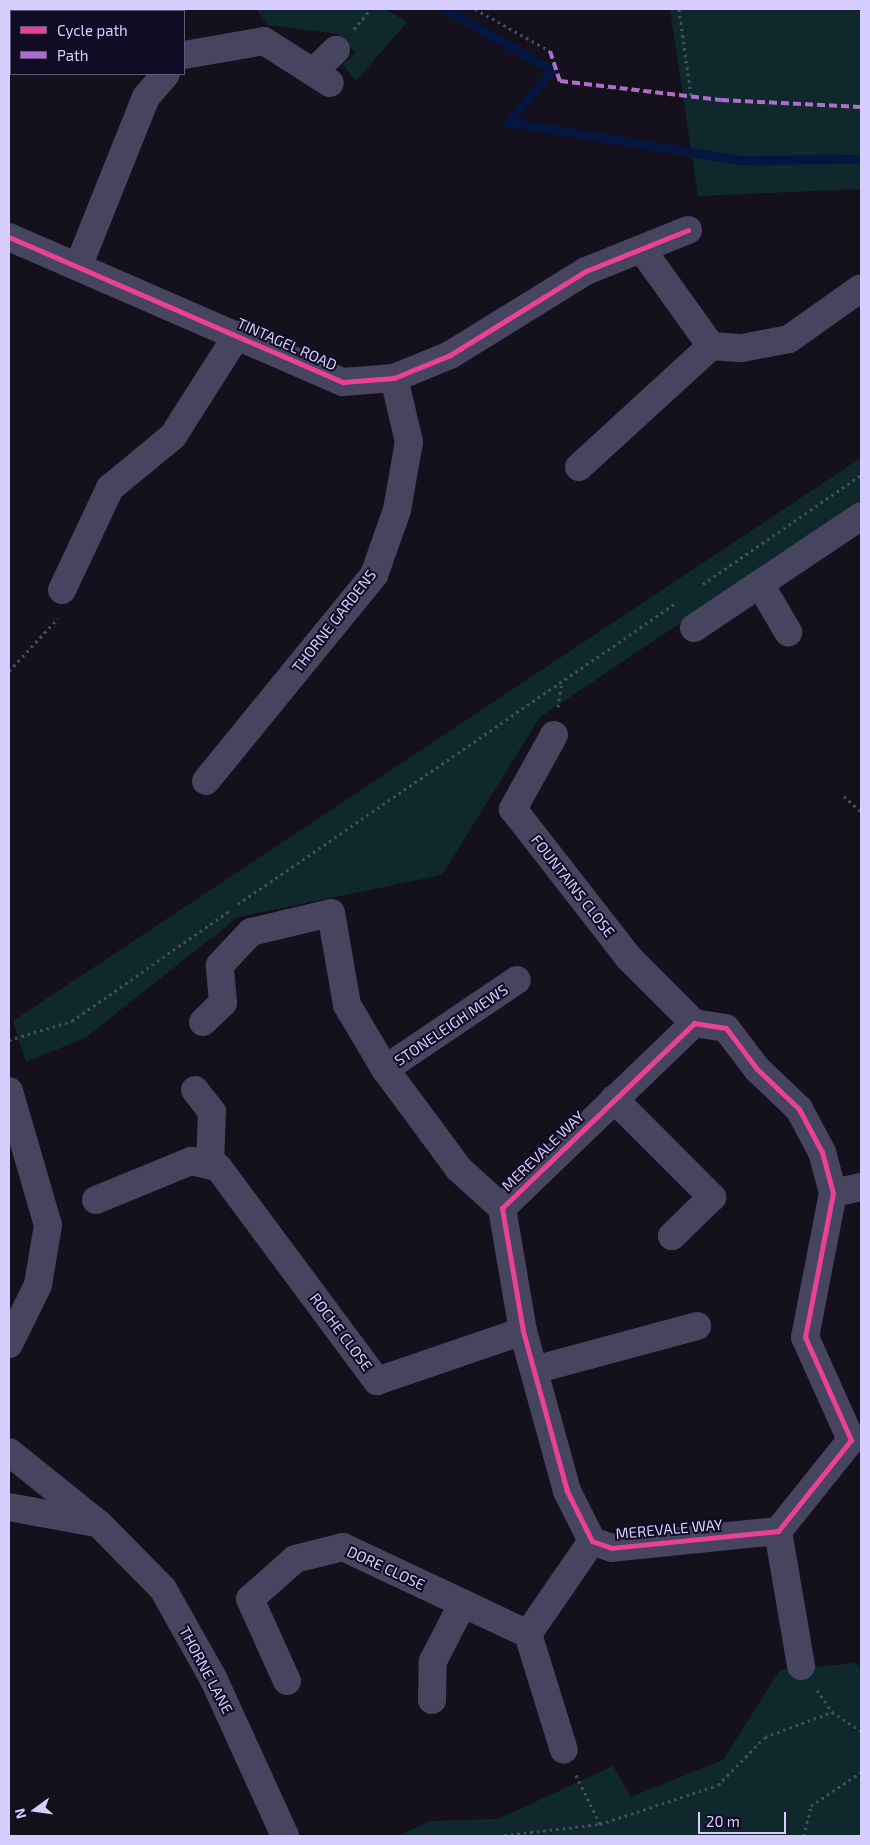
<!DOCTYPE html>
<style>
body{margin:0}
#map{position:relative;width:870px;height:1845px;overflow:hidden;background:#14111d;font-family:"Exo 2",sans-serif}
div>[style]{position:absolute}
.green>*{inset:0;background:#0f282b}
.stream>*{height:9px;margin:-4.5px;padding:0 4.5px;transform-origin:4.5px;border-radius:4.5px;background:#051640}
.path>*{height:3px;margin-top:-1.5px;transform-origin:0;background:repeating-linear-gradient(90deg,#425060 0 2.5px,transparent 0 6.5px)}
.minor>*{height:28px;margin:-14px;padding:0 14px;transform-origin:14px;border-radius:14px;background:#47445f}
.quiet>*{height:4px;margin-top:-2px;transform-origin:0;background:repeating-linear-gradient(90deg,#b06ccc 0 8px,transparent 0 12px)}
.cycleway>*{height:5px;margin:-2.5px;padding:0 2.5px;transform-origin:2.5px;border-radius:2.5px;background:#ea4096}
span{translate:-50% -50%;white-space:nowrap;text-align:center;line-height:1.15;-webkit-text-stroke:4px #110b23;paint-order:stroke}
.street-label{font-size:15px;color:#d7cdff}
.frame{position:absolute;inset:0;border:10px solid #d7cdff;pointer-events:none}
.legend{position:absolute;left:10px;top:10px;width:175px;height:65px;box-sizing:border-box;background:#110b23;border:1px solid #60597b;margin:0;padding:6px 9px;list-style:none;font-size:15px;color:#d7cdff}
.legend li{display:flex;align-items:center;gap:10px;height:25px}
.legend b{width:25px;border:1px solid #60597b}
.north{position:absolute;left:10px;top:1785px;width:50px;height:50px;-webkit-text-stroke:4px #110b23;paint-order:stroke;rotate:256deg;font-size:14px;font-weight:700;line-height:20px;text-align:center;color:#d7cdff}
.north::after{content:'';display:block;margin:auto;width:18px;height:22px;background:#d7cdff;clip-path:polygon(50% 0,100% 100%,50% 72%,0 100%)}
.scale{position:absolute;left:698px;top:1812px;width:88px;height:22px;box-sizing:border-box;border:2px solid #d7cdff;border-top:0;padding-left:6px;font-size:15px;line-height:18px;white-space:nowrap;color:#d7cdff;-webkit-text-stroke:4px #110b23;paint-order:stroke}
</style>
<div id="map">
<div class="green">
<div style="clip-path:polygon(256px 9px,385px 9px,407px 22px,356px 81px,343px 65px,355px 53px,339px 34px,268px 25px)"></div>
<div style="clip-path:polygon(670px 9px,861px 9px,861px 189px,698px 196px)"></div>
<div style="clip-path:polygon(861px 458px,861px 502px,540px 717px,442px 875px,238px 917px,85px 1038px,26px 1062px,13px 1021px)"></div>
<div style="clip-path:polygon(855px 1663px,861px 1668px,861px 1836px,398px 1836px,430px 1821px,498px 1819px,613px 1766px,631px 1797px,723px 1760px,780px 1670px)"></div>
</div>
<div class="stream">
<div style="left:445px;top:9px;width:123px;rotate:29.7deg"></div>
<div style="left:552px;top:70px;width:68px;rotate:130.2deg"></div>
<div style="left:508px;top:122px;width:234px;rotate:9.3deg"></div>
<div style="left:739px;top:160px;width:122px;rotate:-0.5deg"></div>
</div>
<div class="path">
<div style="left:475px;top:9px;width:86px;rotate:29.2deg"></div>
<div style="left:679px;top:9px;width:89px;rotate:82.2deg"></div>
<div style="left:354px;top:29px;width:26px;rotate:-50deg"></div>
<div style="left:703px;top:584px;width:192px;rotate:-34.6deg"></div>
<div style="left:9px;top:671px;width:72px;rotate:-47.2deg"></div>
<div style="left:558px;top:707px;width:25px;rotate:-81deg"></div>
<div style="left:844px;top:796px;width:23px;rotate:43deg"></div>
<div style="left:238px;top:904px;width:531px;rotate:-34.5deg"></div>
<div style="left:9px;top:1040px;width:66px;rotate:-16.8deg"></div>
<div style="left:72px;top:1021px;width:192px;rotate:-35deg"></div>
<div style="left:817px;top:1690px;width:27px;rotate:56deg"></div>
<div style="left:576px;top:1775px;width:55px;rotate:63.9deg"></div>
<div style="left:498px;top:1836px;width:103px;rotate:-6.7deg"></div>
<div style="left:600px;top:1824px;width:124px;rotate:-18.3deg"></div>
<div style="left:718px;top:1785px;width:67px;rotate:-45.6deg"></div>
<div style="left:765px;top:1737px;width:72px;rotate:-20.5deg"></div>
<div style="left:832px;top:1712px;width:35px;rotate:33deg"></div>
<div style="left:804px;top:1836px;width:31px;rotate:-77deg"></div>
<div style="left:811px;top:1806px;width:60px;rotate:-34.2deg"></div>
</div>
<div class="minor">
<div style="left:184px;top:55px;width:81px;rotate:-9.9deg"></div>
<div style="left:264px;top:41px;width:78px;rotate:32.5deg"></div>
<div style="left:313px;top:72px;width:32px;rotate:-44deg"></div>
<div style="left:9px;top:237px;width:364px;rotate:23.5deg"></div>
<div style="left:343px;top:382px;width:51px;rotate:-4.5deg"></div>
<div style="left:394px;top:378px;width:61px;rotate:-22.3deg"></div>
<div style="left:450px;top:355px;width:160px;rotate:-31.7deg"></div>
<div style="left:586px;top:271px;width:110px;rotate:-21.9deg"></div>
<div style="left:643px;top:251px;width:117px;rotate:54.4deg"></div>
<div style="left:711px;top:346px;width:31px;rotate:4deg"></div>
<div style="left:742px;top:348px;width:48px;rotate:-10.8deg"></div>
<div style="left:789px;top:339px;width:88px;rotate:-35.3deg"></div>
<div style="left:78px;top:267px;width:183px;rotate:-68.2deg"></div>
<div style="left:146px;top:97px;width:30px;rotate:-49deg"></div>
<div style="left:579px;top:467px;width:179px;rotate:-42.5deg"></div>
<div style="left:760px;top:584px;width:56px;rotate:59.7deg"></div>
<div style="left:62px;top:590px;width:113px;rotate:-64.8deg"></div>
<div style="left:110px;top:488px;width:82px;rotate:-39.5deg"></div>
<div style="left:173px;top:436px;width:120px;rotate:-57.6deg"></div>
<div style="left:694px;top:628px;width:201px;rotate:-33.8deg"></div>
<div style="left:554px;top:735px;width:85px;rotate:119deg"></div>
<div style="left:513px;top:809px;width:189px;rotate:52.1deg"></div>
<div style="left:629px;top:958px;width:92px;rotate:45deg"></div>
<div style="left:206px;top:781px;width:266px;rotate:-50.8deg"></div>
<div style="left:374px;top:575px;width:69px;rotate:-70.5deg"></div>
<div style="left:397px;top:510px;width:69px;rotate:-80deg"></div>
<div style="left:409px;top:442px;width:66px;rotate:-103.2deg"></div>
<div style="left:203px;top:1022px;width:28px;rotate:-44deg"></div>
<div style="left:223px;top:1003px;width:38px;rotate:-95deg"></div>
<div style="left:220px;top:965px;width:45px;rotate:-46.8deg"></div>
<div style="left:251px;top:932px;width:82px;rotate:-13.4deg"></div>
<div style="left:331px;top:913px;width:93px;rotate:80.1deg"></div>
<div style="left:347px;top:1005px;width:74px;rotate:59.3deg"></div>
<div style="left:385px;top:1069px;width:124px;rotate:53.5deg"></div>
<div style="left:459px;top:1169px;width:58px;rotate:42.2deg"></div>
<div style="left:694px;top:1023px;width:32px;rotate:9deg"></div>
<div style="left:726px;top:1028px;width:51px;rotate:52.9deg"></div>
<div style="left:757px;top:1069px;width:58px;rotate:43.6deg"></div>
<div style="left:799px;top:1109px;width:49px;rotate:61.9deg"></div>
<div style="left:822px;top:1152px;width:42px;rotate:75deg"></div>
<div style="left:833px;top:1193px;width:147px;rotate:101deg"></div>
<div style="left:805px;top:1337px;width:113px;rotate:65.9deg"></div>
<div style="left:851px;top:1440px;width:117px;rotate:128.7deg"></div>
<div style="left:778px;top:1531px;width:167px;rotate:174.2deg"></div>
<div style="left:612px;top:1548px;width:21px;rotate:-161deg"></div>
<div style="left:592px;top:1541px;width:56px;rotate:-116.6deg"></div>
<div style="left:567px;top:1491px;width:166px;rotate:-105.4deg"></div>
<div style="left:523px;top:1331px;width:125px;rotate:-99.7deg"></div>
<div style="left:502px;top:1208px;width:267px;rotate:-43.9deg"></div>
<div style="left:385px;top:1069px;width:159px;rotate:-34deg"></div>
<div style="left:195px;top:1090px;width:28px;rotate:52deg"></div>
<div style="left:212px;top:1112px;width:53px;rotate:92.2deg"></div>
<div style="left:9px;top:1091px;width:140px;rotate:73.8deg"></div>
<div style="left:48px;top:1225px;width:61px;rotate:99.5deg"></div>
<div style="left:38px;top:1285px;width:66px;rotate:116.2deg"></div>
<div style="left:614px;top:1099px;width:139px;rotate:45deg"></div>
<div style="left:712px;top:1197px;width:56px;rotate:135.7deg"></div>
<div style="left:833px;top:1193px;width:29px;rotate:-12deg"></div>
<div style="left:96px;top:1200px;width:103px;rotate:-22.3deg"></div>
<div style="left:191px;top:1161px;width:28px;rotate:13deg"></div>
<div style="left:218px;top:1167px;width:267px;rotate:53.4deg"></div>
<div style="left:377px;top:1381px;width:154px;rotate:-18.9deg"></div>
<div style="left:534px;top:1370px;width:169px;rotate:-15.1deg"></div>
<div style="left:9px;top:1452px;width:115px;rotate:38.7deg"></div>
<div style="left:99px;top:1524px;width:91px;rotate:45.4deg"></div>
<div style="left:163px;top:1589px;width:104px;rotate:60.7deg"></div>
<div style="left:214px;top:1680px;width:171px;rotate:65.5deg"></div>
<div style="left:9px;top:1507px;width:87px;rotate:10.5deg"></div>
<div style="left:778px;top:1531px;width:137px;rotate:80.3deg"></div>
<div style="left:528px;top:1634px;width:113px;rotate:-55.5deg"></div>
<div style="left:287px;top:1681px;width:90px;rotate:-114.3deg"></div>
<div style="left:250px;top:1599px;width:60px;rotate:-41.6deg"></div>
<div style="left:295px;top:1559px;width:49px;rotate:-14deg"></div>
<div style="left:343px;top:1547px;width:204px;rotate:25.2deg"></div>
<div style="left:528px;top:1634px;width:121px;rotate:72.8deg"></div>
<div style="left:432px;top:1700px;width:39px;rotate:-89deg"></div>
<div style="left:433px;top:1661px;width:65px;rotate:-62.7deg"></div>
</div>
<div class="quiet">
<div style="left:550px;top:51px;width:32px;rotate:72deg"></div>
<div style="left:560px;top:81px;width:162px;rotate:6.7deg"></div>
<div style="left:721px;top:100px;width:140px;rotate:2.9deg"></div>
</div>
<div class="cycleway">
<div style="left:9px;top:237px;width:364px;rotate:23.5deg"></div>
<div style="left:343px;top:382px;width:51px;rotate:-4.5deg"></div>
<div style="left:394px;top:378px;width:61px;rotate:-22.3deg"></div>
<div style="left:450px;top:355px;width:160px;rotate:-31.7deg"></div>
<div style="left:586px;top:271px;width:110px;rotate:-21.9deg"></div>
<div style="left:694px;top:1023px;width:32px;rotate:9deg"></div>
<div style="left:726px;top:1028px;width:51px;rotate:52.9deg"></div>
<div style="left:757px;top:1069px;width:58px;rotate:43.6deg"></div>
<div style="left:799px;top:1109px;width:49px;rotate:61.9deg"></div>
<div style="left:822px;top:1152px;width:42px;rotate:75deg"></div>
<div style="left:833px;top:1193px;width:147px;rotate:101deg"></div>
<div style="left:805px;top:1337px;width:113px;rotate:65.9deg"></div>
<div style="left:851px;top:1440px;width:117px;rotate:128.7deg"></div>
<div style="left:778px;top:1531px;width:167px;rotate:174.2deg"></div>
<div style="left:612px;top:1548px;width:21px;rotate:-161deg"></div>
<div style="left:592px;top:1541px;width:56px;rotate:-116.6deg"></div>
<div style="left:567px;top:1491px;width:166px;rotate:-105.4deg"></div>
<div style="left:523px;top:1331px;width:125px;rotate:-99.7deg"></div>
<div style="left:502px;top:1208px;width:267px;rotate:-43.9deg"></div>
</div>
<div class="street-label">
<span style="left:287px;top:344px;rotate:24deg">TINTAGEL ROAD</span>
<span style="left:334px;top:621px;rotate:-52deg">THORNE GARDENS</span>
<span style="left:573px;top:886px;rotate:52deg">FOUNTAINS CLOSE</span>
<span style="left:451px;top:1025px;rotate:-34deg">STONELEIGH MEWS</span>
<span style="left:543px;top:1151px;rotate:-44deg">MEREVALE WAY</span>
<span style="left:341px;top:1332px;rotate:53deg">ROCHE CLOSE</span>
<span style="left:669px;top:1529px;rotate:-5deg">MEREVALE WAY</span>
<span style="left:386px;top:1568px;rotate:25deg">DORE CLOSE</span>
<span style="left:206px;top:1670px;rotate:62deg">THORNE LANE</span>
</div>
<div class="frame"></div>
<ul class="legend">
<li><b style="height:6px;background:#ea4096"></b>Cycle path</li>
<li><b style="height:6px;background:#b06ccc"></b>Path</li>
</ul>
<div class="north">N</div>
<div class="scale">20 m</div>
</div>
